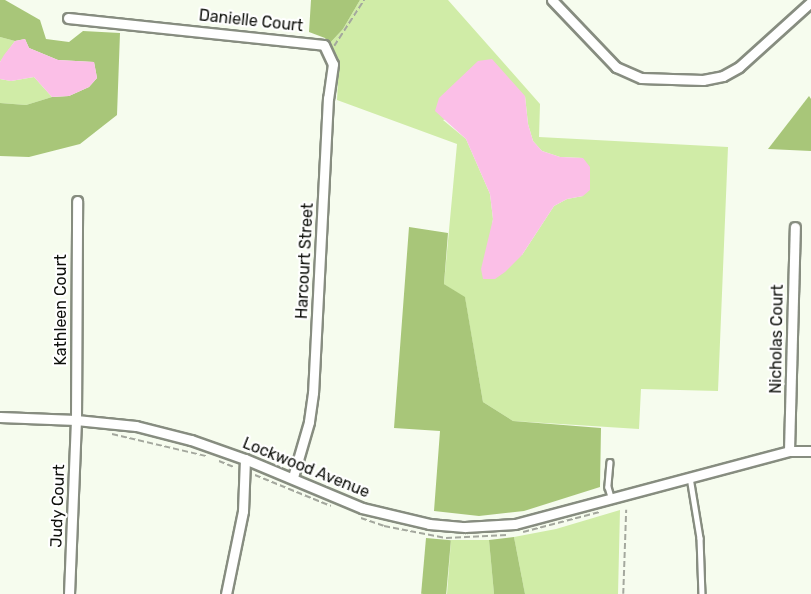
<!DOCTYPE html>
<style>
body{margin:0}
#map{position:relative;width:811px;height:594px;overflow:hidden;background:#f6fcee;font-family:Rubik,sans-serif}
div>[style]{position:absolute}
.green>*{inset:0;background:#d0eca7}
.forest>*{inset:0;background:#a8c679;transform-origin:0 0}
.water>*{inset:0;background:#fbbfe7}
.path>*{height:1.5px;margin-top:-0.75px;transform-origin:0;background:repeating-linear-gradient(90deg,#a4a89e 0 6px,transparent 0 9px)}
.roads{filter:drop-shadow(2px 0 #878d80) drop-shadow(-2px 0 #878d80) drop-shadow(0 2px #878d80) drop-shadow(0 -2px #878d80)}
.service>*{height:4.5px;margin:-2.25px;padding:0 2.25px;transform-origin:2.25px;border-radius:2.25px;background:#fff}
.minor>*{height:9px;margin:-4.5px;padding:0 4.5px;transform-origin:4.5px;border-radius:4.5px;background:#fff}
span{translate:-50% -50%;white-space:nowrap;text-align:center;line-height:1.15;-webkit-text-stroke:4.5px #fff;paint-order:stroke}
.street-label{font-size:16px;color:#0e100b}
</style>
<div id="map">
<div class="green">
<div style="clip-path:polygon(evenodd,360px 0,448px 0,540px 104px,539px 137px,728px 147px,718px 391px,641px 389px,639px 429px,513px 421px,483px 402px,465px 298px,444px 284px,457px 144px,337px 100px,339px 60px,329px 44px,343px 29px,360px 0,525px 96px,528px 124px,533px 141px,542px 151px,560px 157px,583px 158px,583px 196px,567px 199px,554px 206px,522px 255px,489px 244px,493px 219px,490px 194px,466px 139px,443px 120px,525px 96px)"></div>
<div style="clip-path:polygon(0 37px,15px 41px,0 62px)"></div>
<div style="clip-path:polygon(34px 77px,52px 97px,26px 105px,0 103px,0 79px,11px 81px)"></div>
<div style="clip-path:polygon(620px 510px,618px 594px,525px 594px,514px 537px,556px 529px)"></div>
<div style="clip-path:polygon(451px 540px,489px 540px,494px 594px,447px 594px)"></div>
</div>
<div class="forest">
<div style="clip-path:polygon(0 0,5px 0,40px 20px,46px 39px,69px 42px,83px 31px,120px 33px,117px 115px,80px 144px,29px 157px,0 156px,0 103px,26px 105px,52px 97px,69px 96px,89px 87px,97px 78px,94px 62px,58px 60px,29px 48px,25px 39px,15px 41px,0 37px)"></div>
<div style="clip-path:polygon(311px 0,360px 0,343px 29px,329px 44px,325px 38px,309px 32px)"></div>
<div style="clip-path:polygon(809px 96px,811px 99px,811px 151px,768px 149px)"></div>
<div style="clip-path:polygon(409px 227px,448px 233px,444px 284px,465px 297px,483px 402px,513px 421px,601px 428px,600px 487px,524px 511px,479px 516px,434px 511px,440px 431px,394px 428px)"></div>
<div style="clip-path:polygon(514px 537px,525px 594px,494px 594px,489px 540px)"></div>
<div style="left:426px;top:538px;width:25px;height:56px;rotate:5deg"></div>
</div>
<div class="water">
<div style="clip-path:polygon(25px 39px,29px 48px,58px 60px,94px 62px,97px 78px,89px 87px,69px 96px,52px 97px,34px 77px,11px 81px,0 79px,0 62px,4px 55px,15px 41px)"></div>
<div style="clip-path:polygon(492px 59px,525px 96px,528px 124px,533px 141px,542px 151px,560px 157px,583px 158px,590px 167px,590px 190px,583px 196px,567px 199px,554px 206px,522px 255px,505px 272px,495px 279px,483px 279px,481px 269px,493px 219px,490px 194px,466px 139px,435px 111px,439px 98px,478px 61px)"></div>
</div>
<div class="path">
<div style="left:334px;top:46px;width:55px;rotate:-56.9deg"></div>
<div style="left:112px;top:434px;width:97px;rotate:13.2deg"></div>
<div style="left:219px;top:461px;width:16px;rotate:22deg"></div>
<div style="left:255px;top:475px;width:82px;rotate:22.2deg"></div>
<div style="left:361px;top:518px;width:24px;rotate:19deg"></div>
<div style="left:384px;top:526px;width:63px;rotate:11deg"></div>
<div style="left:446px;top:538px;width:61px;rotate:-2.8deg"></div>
<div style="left:523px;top:532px;width:80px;rotate:-14.6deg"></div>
<div style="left:623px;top:594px;width:84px;rotate:-88deg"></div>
</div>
<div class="roads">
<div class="service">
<div style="left:610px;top:462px;width:25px;rotate:95deg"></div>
<div style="left:608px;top:487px;width:10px;rotate:73deg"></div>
<div style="left:690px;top:477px;width:62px;rotate:80.7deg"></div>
<div style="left:700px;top:538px;width:56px;rotate:88deg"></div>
</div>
<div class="minor">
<div style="left:552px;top:0;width:93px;rotate:46.3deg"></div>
<div style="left:616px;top:67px;width:27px;rotate:24deg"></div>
<div style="left:641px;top:78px;width:62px;rotate:1.8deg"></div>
<div style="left:703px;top:80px;width:20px;rotate:-11deg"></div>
<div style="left:723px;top:76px;width:18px;rotate:-29deg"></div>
<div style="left:739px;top:67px;width:97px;rotate:-42.1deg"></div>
<div style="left:68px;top:18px;width:257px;rotate:6deg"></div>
<div style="left:324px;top:45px;width:21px;rotate:65deg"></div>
<div style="left:333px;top:64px;width:34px;rotate:98deg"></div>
<div style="left:328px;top:98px;width:295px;rotate:92.9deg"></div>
<div style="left:313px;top:393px;width:29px;rotate:98deg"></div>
<div style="left:309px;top:422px;width:57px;rotate:106.2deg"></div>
<div style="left:0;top:417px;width:76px;rotate:2.3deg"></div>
<div style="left:76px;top:420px;width:60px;rotate:5.7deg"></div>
<div style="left:136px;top:426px;width:57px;rotate:14.3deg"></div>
<div style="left:191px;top:440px;width:57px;rotate:19.4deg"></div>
<div style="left:245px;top:459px;width:127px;rotate:22.7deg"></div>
<div style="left:362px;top:508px;width:69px;rotate:13.4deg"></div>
<div style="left:429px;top:524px;width:36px;rotate:5deg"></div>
<div style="left:465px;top:527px;width:50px;rotate:-3.4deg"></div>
<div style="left:515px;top:524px;width:284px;rotate:-14.9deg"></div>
<div style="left:789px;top:451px;width:22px"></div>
<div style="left:789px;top:451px;width:224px;rotate:-88.5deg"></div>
<div style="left:69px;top:594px;width:174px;rotate:-87.7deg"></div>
<div style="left:76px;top:420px;width:219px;rotate:-89.7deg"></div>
<div style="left:226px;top:594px;width:85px;rotate:-78.4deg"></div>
<div style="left:243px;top:511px;width:52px;rotate:-87.8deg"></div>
</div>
</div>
<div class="street-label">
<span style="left:251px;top:21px;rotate:6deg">Danielle Court</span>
<span style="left:305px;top:261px;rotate:-87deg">Harcourt Street</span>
<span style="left:61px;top:310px;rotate:-90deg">Kathleen Court</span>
<span style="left:777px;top:339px;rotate:-89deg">Nicholas Court</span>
<span style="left:306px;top:468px;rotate:22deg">Lockwood Avenue</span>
<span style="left:58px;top:506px;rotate:-88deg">Judy Court</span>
</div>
</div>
